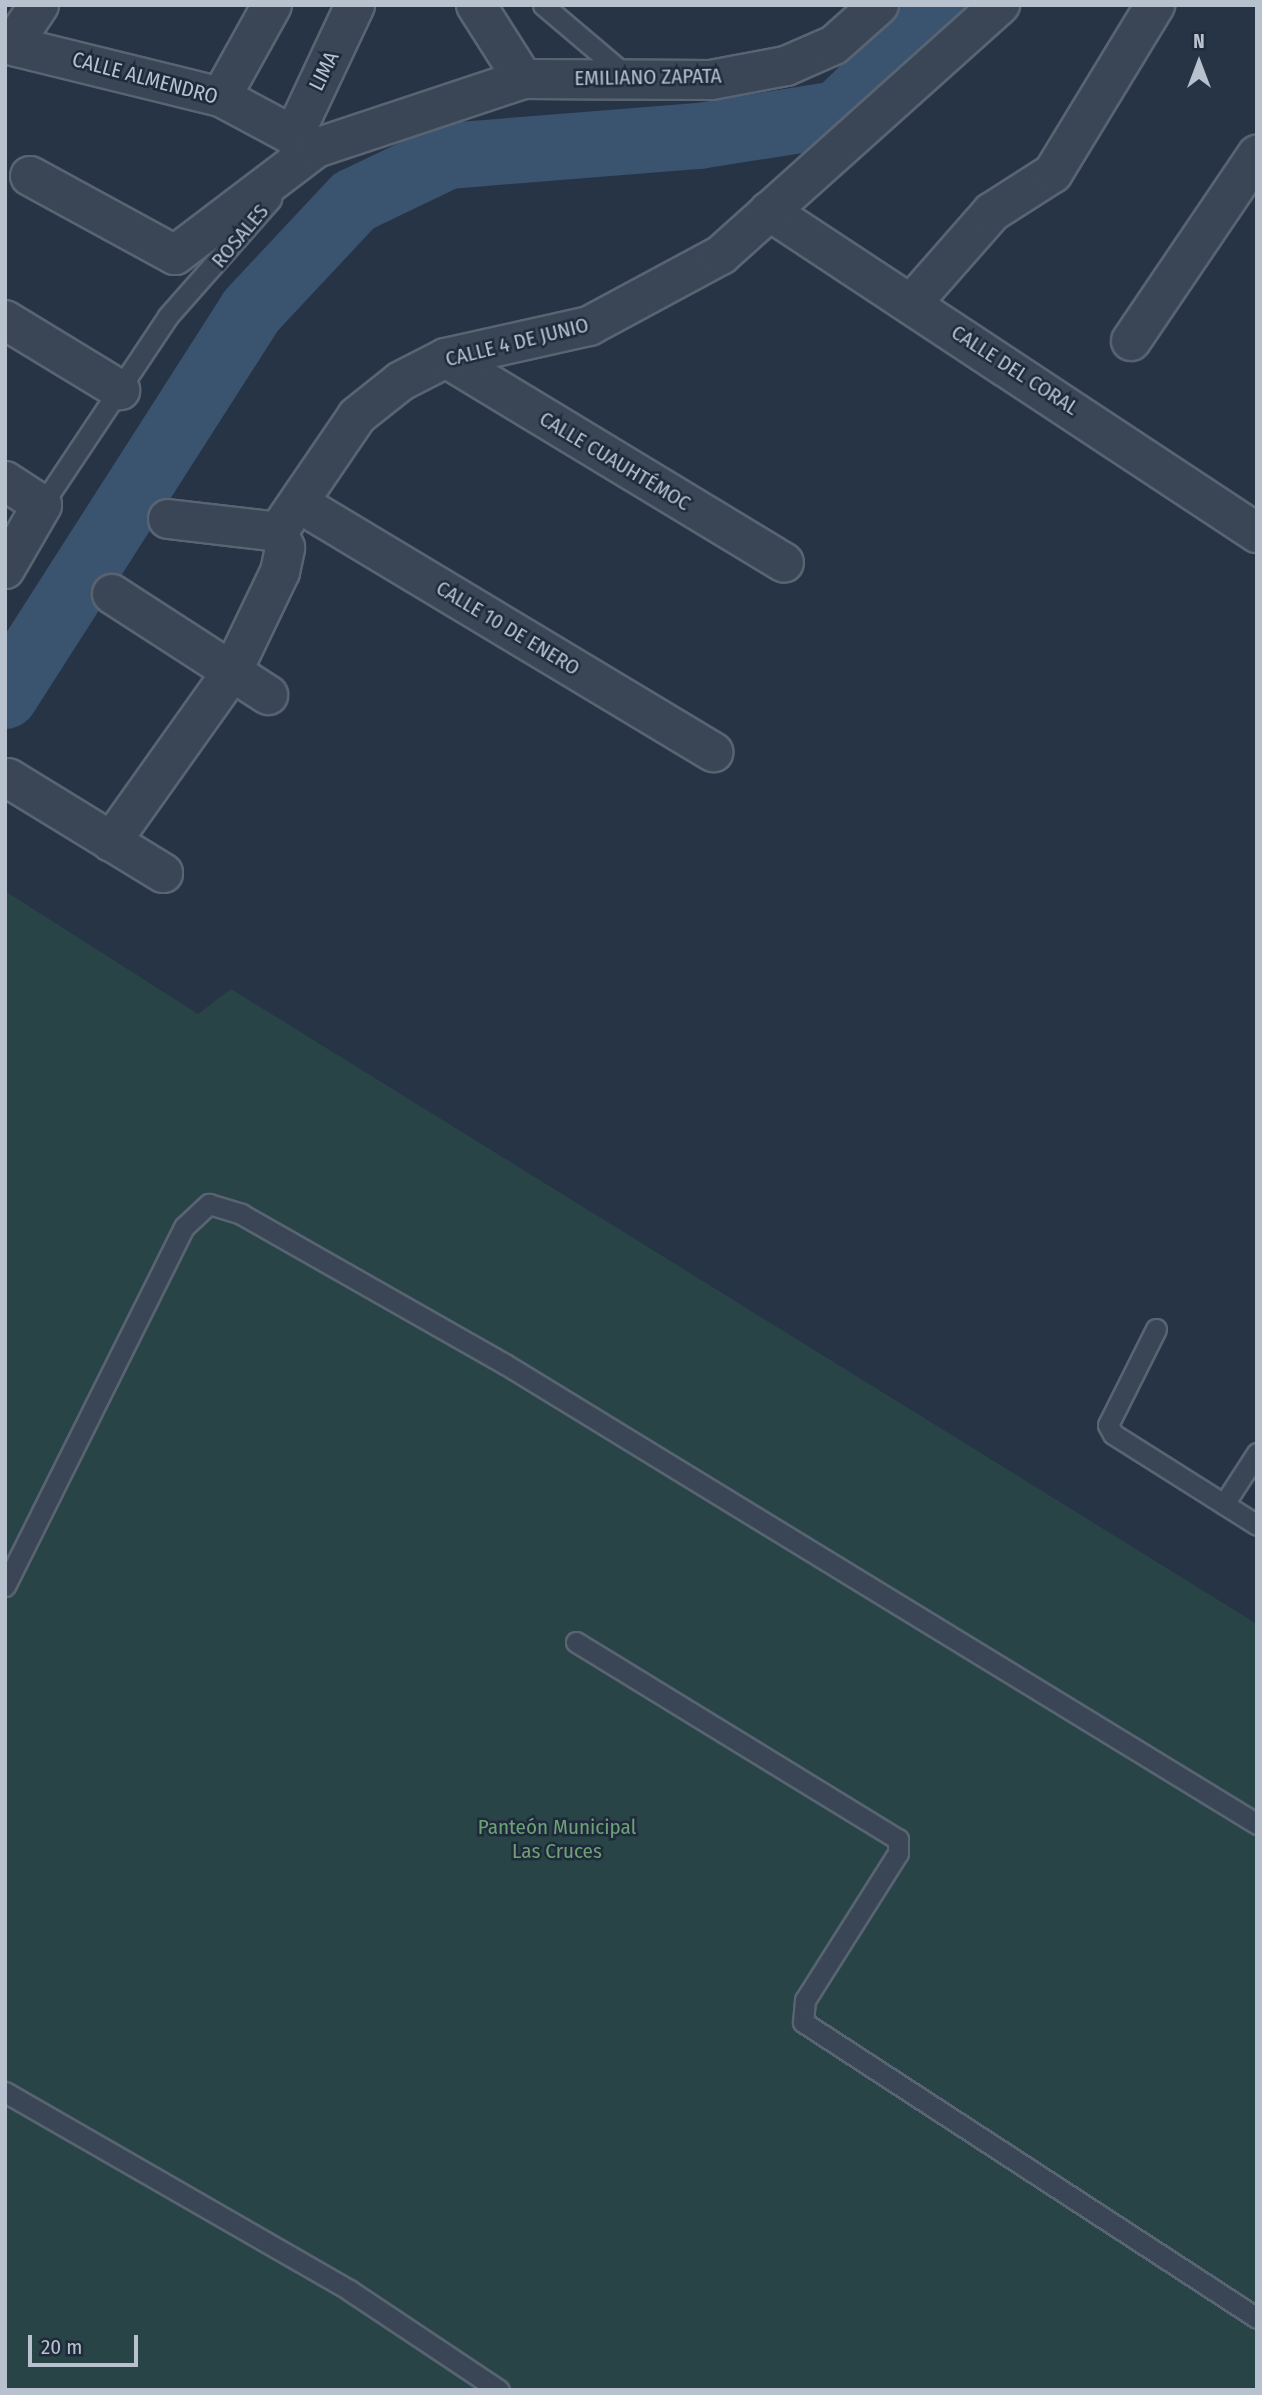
<!DOCTYPE html>
<meta charset="utf-8">
<style>
body{margin:0}
#map{position:relative;width:1262px;height:2395px;overflow:hidden;background:#263446;font-family:"Fira Sans Condensed",sans-serif}
div>[style]{position:absolute}
.green>*{inset:0;background:#284447}
.river>*{height:66px;margin:-33px;padding:0 33px;transform-origin:33px;border-radius:33px;background:#3a536f}
.roads{filter:drop-shadow(2px 0 #596472) drop-shadow(-2px 0 #596472) drop-shadow(0 2px #596472) drop-shadow(0 -2px #596472)}
.lane>*{height:19px;margin:-9.5px;padding:0 9.5px;transform-origin:9.5px;border-radius:9.5px;background:#3a4655}
.street>*{height:38px;margin:-19px;padding:0 19px;transform-origin:19px;border-radius:19px;background:#3a4655}
span{translate:-50% -50%;white-space:nowrap;text-align:center;line-height:1.15;-webkit-text-stroke:5px #1f2b3b;paint-order:stroke}
.street-label{font-size:21px;color:#b8c1ce}
.park-label{font-size:21px;color:#6ea178}
.frame{position:absolute;inset:0;border:7px solid #b8c1ce;pointer-events:none}
.north{position:absolute;left:1164px;top:28px;width:70px;height:70px;-webkit-text-stroke:5px #1f2b3b;paint-order:stroke;rotate:0deg;font-size:19px;font-weight:700;line-height:28px;text-align:center;color:#b8c1ce}
.north::after{content:'';display:block;margin:auto;width:24px;height:32px;background:#b8c1ce;clip-path:polygon(50% 0,100% 100%,50% 72%,0 100%)}
.scale{position:absolute;left:28px;top:2335px;width:110px;height:32px;box-sizing:border-box;border:4px solid #b8c1ce;border-top:0;padding-left:9px;font-size:21px;line-height:24px;white-space:nowrap;color:#b8c1ce;-webkit-text-stroke:5px #1f2b3b;paint-order:stroke}
</style>
<div id="map">
<div class="green">
<div style="clip-path:polygon(5px 891px,198px 1014px,231px 989px,1257px 1624px,1257px 2390px,5px 2390px)"></div>
</div>
<div class="river">
<div style="left:5px;top:696px;width:457px;rotate:-57.4deg"></div>
<div style="left:251px;top:311px;width:151px;rotate:-46.9deg"></div>
<div style="left:354px;top:201px;width:104px;rotate:-25.6deg"></div>
<div style="left:448px;top:156px;width:252px;rotate:-4.6deg"></div>
<div style="left:699px;top:136px;width:141px;rotate:-9deg"></div>
<div style="left:838px;top:114px;width:156px;rotate:-44.2deg"></div>
</div>
<div class="roads">
<div class="lane">
<div style="left:543px;top:5px;width:111px;rotate:40.3deg"></div>
<div style="left:42px;top:505px;width:227px;rotate:-56.3deg"></div>
<div style="left:168px;top:316px;width:156px;rotate:-48.6deg"></div>
<div style="left:1156px;top:1329px;width:107px;rotate:116.6deg"></div>
<div style="left:1108px;top:1425px;width:10px;rotate:61deg"></div>
<div style="left:1113px;top:1434px;width:170px;rotate:32.3deg"></div>
<div style="left:1224px;top:1504px;width:61px;rotate:-57.1deg"></div>
<div style="left:5px;top:1586px;width:401px;rotate:-63.5deg"></div>
<div style="left:184px;top:1227px;width:34px;rotate:-43deg"></div>
<div style="left:209px;top:1204px;width:34px;rotate:17deg"></div>
<div style="left:241px;top:1214px;width:304px;rotate:29.6deg"></div>
<div style="left:505px;top:1364px;width:882px;rotate:31.45deg"></div>
<div style="left:576px;top:1642px;width:377px;rotate:31.5deg"></div>
<div style="left:898px;top:1839px;width:14px;rotate:90deg"></div>
<div style="left:898px;top:1853px;width:174px;rotate:122.3deg"></div>
<div style="left:805px;top:2000px;width:22px;rotate:95deg"></div>
<div style="left:803px;top:2022px;width:542px;rotate:33.1deg"></div>
<div style="left:5px;top:2092px;width:397px;rotate:29.9deg"></div>
<div style="left:349px;top:2290px;width:180px;rotate:33.7deg"></div>
</div>
<div class="street">
<div style="left:476px;top:5px;width:88px;rotate:57.6deg"></div>
<div style="left:5px;top:44px;width:222px;rotate:13.8deg"></div>
<div style="left:221px;top:97px;width:108px;rotate:28.2deg"></div>
<div style="left:13px;top:44px;width:47px;rotate:-56.3deg"></div>
<div style="left:221px;top:97px;width:105px;rotate:-61deg"></div>
<div style="left:293px;top:137px;width:146px;rotate:-64.8deg"></div>
<div style="left:30px;top:176px;width:165px;rotate:28.6deg"></div>
<div style="left:175px;top:255px;width:177px;rotate:-37.2deg"></div>
<div style="left:316px;top:148px;width:218px;rotate:-18.4deg"></div>
<div style="left:523px;top:79px;width:188px;rotate:0.3deg"></div>
<div style="left:711px;top:80px;width:76px;rotate:-10.6deg"></div>
<div style="left:786px;top:66px;width:52px;rotate:-23.6deg"></div>
<div style="left:834px;top:45px;width:60px;rotate:-41.6deg"></div>
<div style="left:769px;top:211px;width:585px;rotate:33.42deg"></div>
<div style="left:912px;top:303px;width:121px;rotate:-48.7deg"></div>
<div style="left:992px;top:212px;width:72px;rotate:-32.6deg"></div>
<div style="left:1053px;top:173px;width:197px;rotate:-58.7deg"></div>
<div style="left:5px;top:320px;width:135px;rotate:31.3deg"></div>
<div style="left:1131px;top:341px;width:225px;rotate:-55.9deg"></div>
<div style="left:446px;top:358px;width:395px;rotate:31.2deg"></div>
<div style="left:5px;top:481px;width:44px;rotate:33deg"></div>
<div style="left:42px;top:505px;width:74px;rotate:120deg"></div>
<div style="left:302px;top:505px;width:480px;rotate:31deg"></div>
<div style="left:168px;top:519px;width:111px;rotate:6.7deg"></div>
<div style="left:278px;top:532px;width:140px;rotate:-55.7deg"></div>
<div style="left:357px;top:416px;width:56px;rotate:-38.5deg"></div>
<div style="left:401px;top:381px;width:51px;rotate:-27.1deg"></div>
<div style="left:446px;top:358px;width:147px;rotate:-12.6deg"></div>
<div style="left:589px;top:326px;width:150px;rotate:-28.3deg"></div>
<div style="left:721px;top:255px;width:375px;rotate:-41.9deg"></div>
<div style="left:112px;top:594px;width:186px;rotate:32.9deg"></div>
<div style="left:8px;top:778px;width:182px;rotate:31.5deg"></div>
<div style="left:111px;top:842px;width:209px;rotate:-54.6deg"></div>
<div style="left:232px;top:672px;width:111px;rotate:-64.4deg"></div>
<div style="left:280px;top:572px;width:25px;rotate:-78deg"></div>
<div style="left:285px;top:548px;width:17px;rotate:-114deg"></div>
</div>
</div>
<div class="street-label">
<span style="left:324px;top:71px;rotate:-64deg">LIMA</span>
<span style="left:648px;top:77px;rotate:-1deg">EMILIANO ZAPATA</span>
<span style="left:145px;top:78px;rotate:15deg">CALLE ALMENDRO</span>
<span style="left:240px;top:236px;rotate:-50deg">ROSALES</span>
<span style="left:517px;top:342px;rotate:-14deg">CALLE 4 DE JUNIO</span>
<span style="left:1015px;top:370px;rotate:33deg">CALLE DEL CORAL</span>
<span style="left:615px;top:461px;rotate:31deg">CALLE CUAUHTÉMOC</span>
<span style="left:508px;top:628px;rotate:31deg">CALLE 10 DE ENERO</span>
</div>
<div class="park-label">
<span style="left:557px;top:1839px">Panteón Municipal<br>Las Cruces</span>
</div>
<div class="frame"></div>
<div class="north">N</div>
<div class="scale">20 m</div>
</div>
